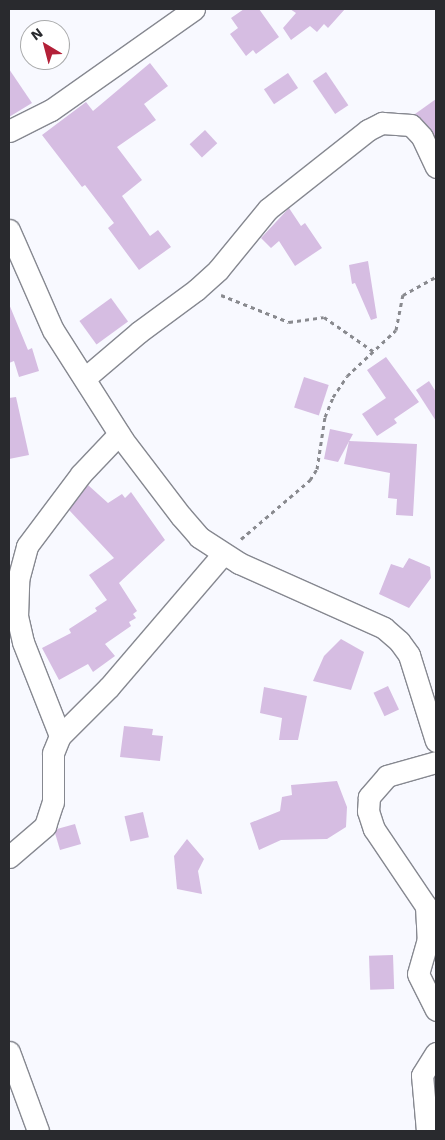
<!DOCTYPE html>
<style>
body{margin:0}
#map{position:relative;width:445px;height:1140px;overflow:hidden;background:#f8f9ff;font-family:"Work Sans",sans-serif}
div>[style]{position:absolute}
.building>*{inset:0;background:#d6bde2;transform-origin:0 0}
.path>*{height:3px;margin-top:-1.5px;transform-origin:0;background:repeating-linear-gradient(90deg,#898a8f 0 4px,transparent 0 8px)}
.roads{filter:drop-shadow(1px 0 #868890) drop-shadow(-1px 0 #868890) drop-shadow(0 1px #868890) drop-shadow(0 -1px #868890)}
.minor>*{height:21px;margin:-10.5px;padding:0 10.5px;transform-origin:10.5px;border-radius:10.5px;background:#fff}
span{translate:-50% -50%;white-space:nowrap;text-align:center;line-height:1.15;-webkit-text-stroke:5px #fff;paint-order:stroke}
.frame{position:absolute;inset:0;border:10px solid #292a2e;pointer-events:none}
.north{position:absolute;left:20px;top:20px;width:50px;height:50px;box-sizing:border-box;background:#fff;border:1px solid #a9aaab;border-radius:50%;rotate:323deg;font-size:14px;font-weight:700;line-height:20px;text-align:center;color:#292a2e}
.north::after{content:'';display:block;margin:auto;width:18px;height:22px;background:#b32038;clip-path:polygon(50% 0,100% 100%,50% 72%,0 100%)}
</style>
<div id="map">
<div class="building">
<div style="clip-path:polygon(244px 9px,259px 9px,279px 37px,256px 54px,253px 50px,246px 56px,230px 34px,238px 28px,231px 18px)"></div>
<div style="clip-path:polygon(290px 9px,345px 9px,328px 28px,324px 24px,317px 32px,310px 26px,291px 40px,283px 28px,296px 13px)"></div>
<div style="clip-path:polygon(150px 63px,168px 86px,144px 104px,156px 120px,117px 147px,142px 180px,122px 196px,150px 236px,158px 230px,171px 247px,139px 270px,108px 228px,114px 223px,85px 185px,82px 187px,42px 135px,86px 102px,93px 111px)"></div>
<div style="clip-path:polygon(9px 69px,32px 103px,9px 117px)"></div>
<div style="left:326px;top:72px;width:40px;height:16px;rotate:56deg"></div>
<div style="left:288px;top:73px;width:18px;height:29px;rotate:56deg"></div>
<div style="clip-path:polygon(436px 99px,436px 138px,415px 114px)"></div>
<div style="left:205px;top:130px;width:18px;height:21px;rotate:47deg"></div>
<div style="clip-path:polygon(289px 208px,301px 226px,305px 223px,322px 248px,295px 266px,279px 241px,271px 248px,261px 238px)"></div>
<div style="clip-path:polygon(368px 261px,377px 318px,371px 320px,355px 283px,352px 284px,349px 265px)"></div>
<div style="left:111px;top:298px;width:29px;height:39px;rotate:54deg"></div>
<div style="clip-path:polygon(9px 304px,28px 350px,32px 348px,39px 371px,19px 377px,14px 361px,9px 363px)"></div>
<div style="clip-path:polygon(386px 357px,419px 402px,394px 419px,397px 423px,377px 436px,362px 414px,386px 398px,367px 370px)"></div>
<div style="left:304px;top:377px;width:26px;height:32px;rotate:18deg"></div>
<div style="clip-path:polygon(429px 381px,436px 392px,436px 421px,416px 390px)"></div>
<div style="clip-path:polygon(16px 397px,29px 455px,9px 459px,9px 398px)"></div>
<div style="clip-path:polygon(330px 429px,353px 434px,338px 462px,324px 459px)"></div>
<div style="clip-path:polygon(349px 441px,417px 444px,413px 516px,396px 515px,397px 499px,388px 498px,390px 473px,344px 464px)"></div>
<div style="clip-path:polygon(88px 485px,108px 503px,122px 494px,125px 498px,131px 492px,165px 540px,119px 583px,137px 611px,133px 614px,136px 618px,129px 622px,131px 626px,105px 644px,115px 656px,93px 672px,88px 664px,59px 680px,42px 648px,71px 633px,69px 629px,97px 611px,95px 608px,107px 600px,89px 575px,114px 558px,69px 510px)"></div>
<div style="clip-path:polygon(409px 558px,430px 567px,431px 578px,409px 608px,379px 594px,391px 564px,403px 568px)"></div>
<div style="clip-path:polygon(341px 639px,364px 652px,351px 690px,313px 681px,324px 656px)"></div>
<div style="left:388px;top:686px;width:26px;height:16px;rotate:65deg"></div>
<div style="clip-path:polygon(264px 687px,307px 696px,298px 740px,279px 740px,282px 718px,260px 713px)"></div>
<div style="clip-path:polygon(124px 726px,153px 729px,152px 735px,163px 736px,160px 761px,120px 757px)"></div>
<div style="clip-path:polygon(337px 781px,347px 807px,346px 827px,327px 839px,281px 840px,259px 850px,250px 823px,280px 811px,282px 797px,292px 795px,291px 785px)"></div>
<div style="left:143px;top:812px;width:26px;height:19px;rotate:77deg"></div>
<div style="clip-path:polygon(75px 824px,81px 844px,60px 850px,55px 833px,57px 829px)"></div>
<div style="clip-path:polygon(187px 839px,204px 859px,198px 871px,202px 894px,177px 889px,174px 856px)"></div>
<div style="left:393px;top:955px;width:34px;height:24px;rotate:88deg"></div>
</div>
<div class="path">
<div style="left:221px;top:295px;width:73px;rotate:21.7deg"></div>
<div style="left:289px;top:322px;width:35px;rotate:-8deg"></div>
<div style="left:324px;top:317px;width:60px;rotate:34.8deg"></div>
<div style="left:241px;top:539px;width:91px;rotate:-40.5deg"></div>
<div style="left:310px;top:480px;width:13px;rotate:-58deg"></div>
<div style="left:317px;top:469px;width:53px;rotate:-81.3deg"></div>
<div style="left:325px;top:417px;width:22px;rotate:-68deg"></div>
<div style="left:333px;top:397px;width:25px;rotate:-56deg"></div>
<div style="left:347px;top:376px;width:67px;rotate:-43.2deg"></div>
<div style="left:396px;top:330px;width:36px;rotate:-79deg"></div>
<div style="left:403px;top:295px;width:38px;rotate:-29deg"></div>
</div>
<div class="roads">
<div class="minor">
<div style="left:9px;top:131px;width:47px;rotate:-26.6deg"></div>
<div style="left:51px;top:110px;width:175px;rotate:-35.2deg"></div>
<div style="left:9px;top:230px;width:109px;rotate:66.3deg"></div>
<div style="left:53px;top:330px;width:130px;rotate:57.5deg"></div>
<div style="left:123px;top:440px;width:96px;rotate:52.7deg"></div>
<div style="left:181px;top:516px;width:28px;rotate:49deg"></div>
<div style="left:199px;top:537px;width:48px;rotate:33deg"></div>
<div style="left:239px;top:563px;width:159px;rotate:24.1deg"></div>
<div style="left:384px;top:628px;width:20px;rotate:41deg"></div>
<div style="left:399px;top:641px;width:17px;rotate:54deg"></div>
<div style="left:409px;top:655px;width:90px;rotate:72.6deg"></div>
<div style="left:85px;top:378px;width:71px;rotate:-40.4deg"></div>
<div style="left:139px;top:332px;width:71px;rotate:-36.4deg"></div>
<div style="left:196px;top:290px;width:30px;rotate:-42deg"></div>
<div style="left:218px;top:270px;width:79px;rotate:-50.7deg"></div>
<div style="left:268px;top:209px;width:127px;rotate:-38.3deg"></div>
<div style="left:368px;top:130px;width:16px;rotate:-27deg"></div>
<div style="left:382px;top:123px;width:29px;rotate:4deg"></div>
<div style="left:411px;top:125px;width:16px;rotate:47deg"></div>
<div style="left:422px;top:137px;width:33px;rotate:65deg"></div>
<div style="left:60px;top:736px;width:101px;rotate:-111.5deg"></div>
<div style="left:23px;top:642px;width:26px;rotate:-103deg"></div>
<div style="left:17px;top:617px;width:37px;rotate:-88deg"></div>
<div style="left:18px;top:580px;width:35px;rotate:-75deg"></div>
<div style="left:27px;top:546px;width:90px;rotate:-53.1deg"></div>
<div style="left:81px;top:474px;width:55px;rotate:-46.5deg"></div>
<div style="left:436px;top:762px;width:51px;rotate:164.1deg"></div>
<div style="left:387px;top:776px;width:28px;rotate:131deg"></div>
<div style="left:369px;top:797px;width:14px;rotate:94deg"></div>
<div style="left:368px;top:811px;width:19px;rotate:72deg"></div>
<div style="left:374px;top:829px;width:93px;rotate:56deg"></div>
<div style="left:426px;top:906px;width:33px;rotate:87deg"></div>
<div style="left:428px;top:939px;width:36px;rotate:106deg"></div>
<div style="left:418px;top:974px;width:40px;rotate:63.4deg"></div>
<div style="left:9px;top:857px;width:48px;rotate:-40.7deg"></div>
<div style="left:45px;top:826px;width:25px;rotate:-72deg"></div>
<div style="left:53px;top:802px;width:49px;rotate:-90deg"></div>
<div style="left:53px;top:753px;width:18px;rotate:-68deg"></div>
<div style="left:60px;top:736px;width:69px;rotate:-45deg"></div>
<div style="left:109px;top:687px;width:175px;rotate:-49.4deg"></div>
<div style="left:9px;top:1052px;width:84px;rotate:69.8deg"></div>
<div style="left:427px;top:1131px;width:56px;rotate:-95.1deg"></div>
<div style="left:422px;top:1075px;width:26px;rotate:-58deg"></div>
</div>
</div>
<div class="frame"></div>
<div class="north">N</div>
</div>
